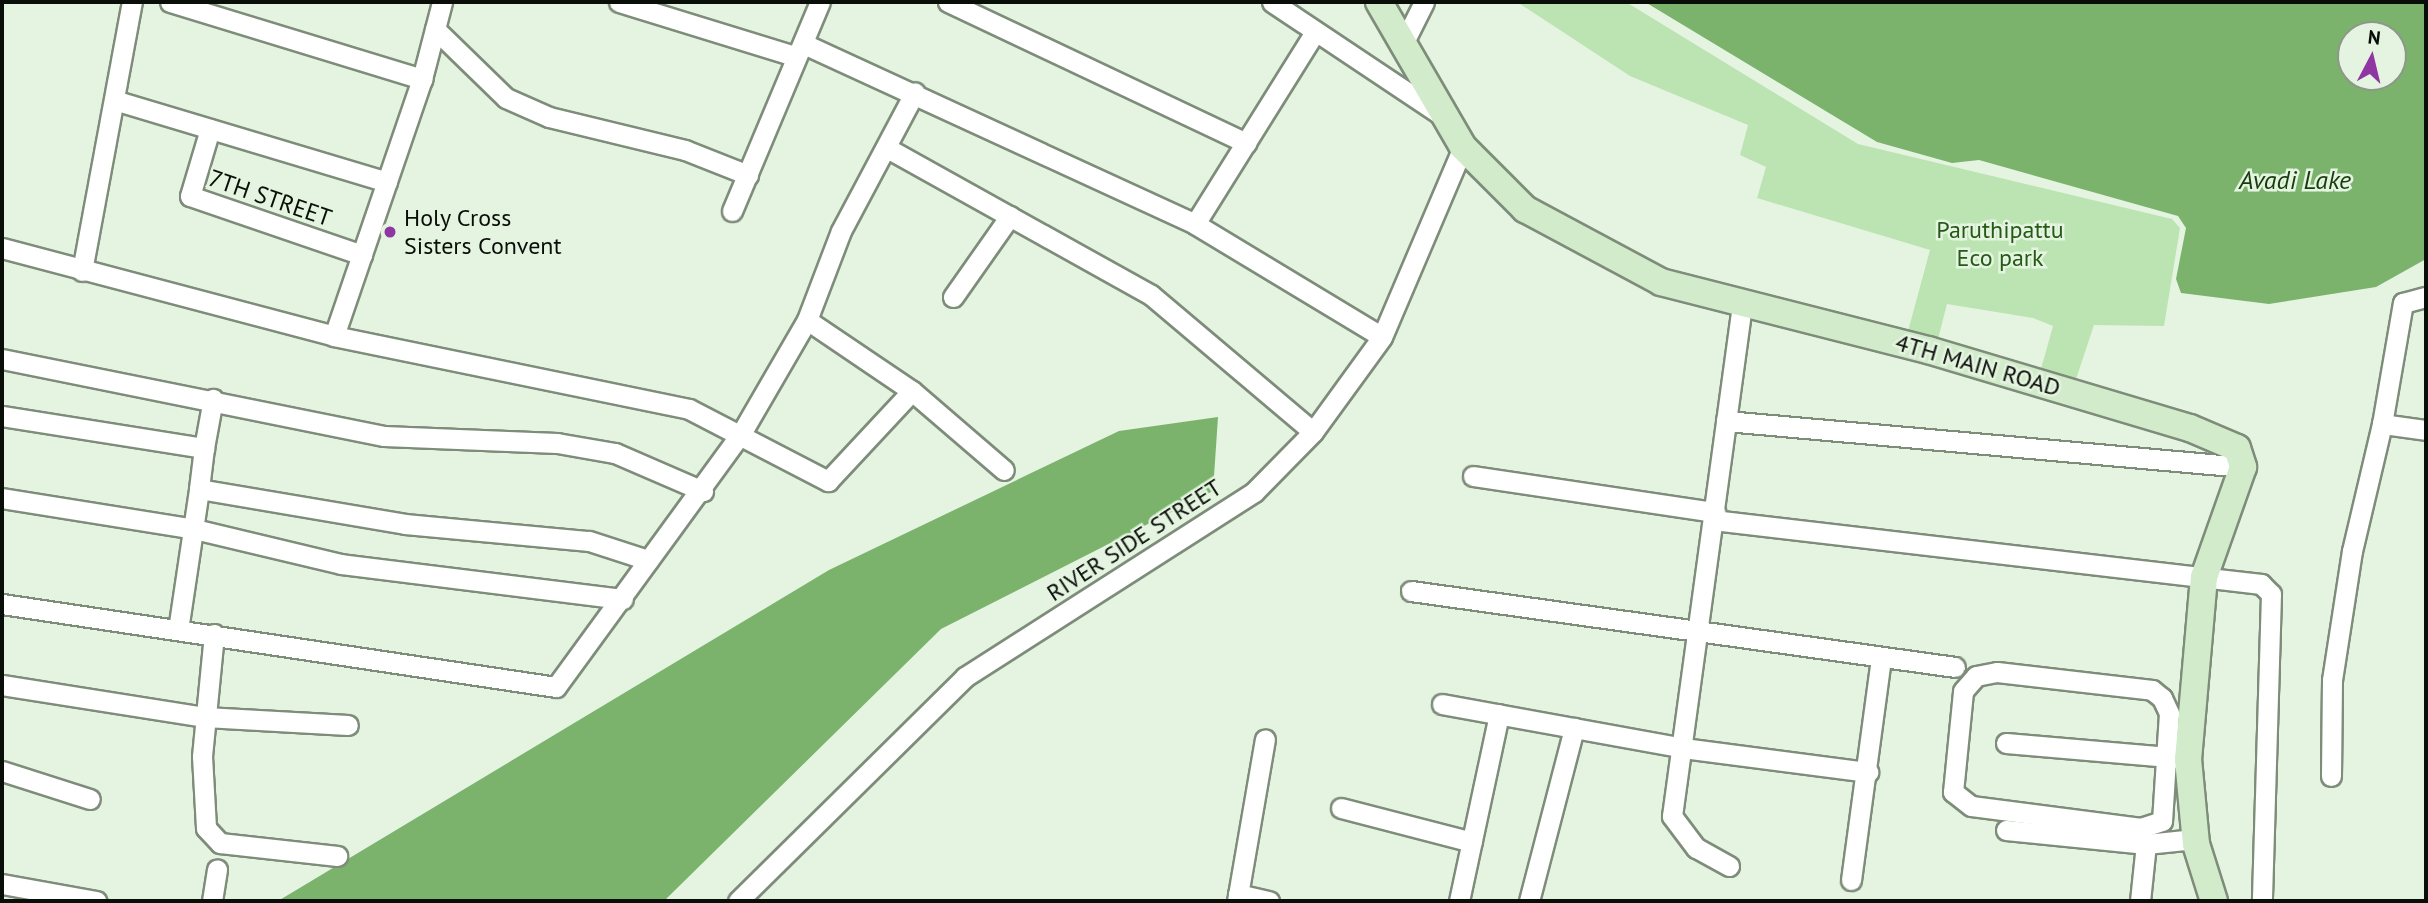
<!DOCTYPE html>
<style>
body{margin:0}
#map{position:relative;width:2428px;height:903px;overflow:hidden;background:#e4f4e0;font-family:"PT Sans",sans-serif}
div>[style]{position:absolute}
.green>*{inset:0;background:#bce4b3}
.water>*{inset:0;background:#7bb36d}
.roads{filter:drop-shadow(2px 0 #7e8c7a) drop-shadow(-2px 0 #7e8c7a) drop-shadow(0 2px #7e8c7a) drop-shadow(0 -2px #7e8c7a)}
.minor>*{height:19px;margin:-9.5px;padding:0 9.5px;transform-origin:9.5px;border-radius:9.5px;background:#fff}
.secondary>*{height:26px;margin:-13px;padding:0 13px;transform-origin:13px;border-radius:13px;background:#d2eccb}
.dots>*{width:19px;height:19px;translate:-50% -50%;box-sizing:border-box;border:4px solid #e4f4e0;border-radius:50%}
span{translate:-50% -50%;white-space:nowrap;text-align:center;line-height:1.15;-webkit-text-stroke:5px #e4f4e0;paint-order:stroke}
.street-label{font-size:24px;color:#090e08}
.poi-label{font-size:24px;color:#090e08}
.left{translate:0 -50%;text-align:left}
.park-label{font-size:24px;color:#245a15}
.water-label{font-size:26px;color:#183d0d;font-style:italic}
.frame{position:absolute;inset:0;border:4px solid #090e08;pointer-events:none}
.north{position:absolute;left:2337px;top:21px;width:70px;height:70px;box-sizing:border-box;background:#e4f4e0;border:2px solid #8c988a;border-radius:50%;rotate:7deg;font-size:19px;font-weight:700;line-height:28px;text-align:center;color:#090e08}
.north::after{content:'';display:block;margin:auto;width:24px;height:32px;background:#8e36a2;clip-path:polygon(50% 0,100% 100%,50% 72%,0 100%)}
</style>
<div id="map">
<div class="green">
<div style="clip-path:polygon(1517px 2px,1626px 2px,1858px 144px,2172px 219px,2180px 228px,2164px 326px,2094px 325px,2076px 379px,2041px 369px,2053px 326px,2033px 318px,1947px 304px,1937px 343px,1907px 335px,1930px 250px,1757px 198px,1766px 167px,1740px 155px,1748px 125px,1630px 76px)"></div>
</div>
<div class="water">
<div style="clip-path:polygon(evenodd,1645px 2px,2426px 2px,2426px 259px,2376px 287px,2269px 304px,2181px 293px,2176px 279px,2186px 228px,2178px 216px,1979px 160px,1952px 163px,1877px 142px,1645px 2px,2351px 35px,2393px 35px,2393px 77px,2351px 77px,2351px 35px)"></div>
<div style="clip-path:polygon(1218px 417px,1213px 491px,941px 629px,664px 901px,278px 901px,829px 570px,1119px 431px)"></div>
</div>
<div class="roads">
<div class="minor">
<div style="left:170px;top:2px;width:264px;rotate:17deg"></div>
<div style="left:619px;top:2px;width:183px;rotate:17.1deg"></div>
<div style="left:948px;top:2px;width:330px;rotate:25.3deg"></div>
<div style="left:1272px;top:2px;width:206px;rotate:33.7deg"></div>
<div style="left:435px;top:29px;width:99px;rotate:44.2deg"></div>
<div style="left:506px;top:98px;width:47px;rotate:23.8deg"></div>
<div style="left:549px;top:117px;width:140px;rotate:13.6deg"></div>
<div style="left:685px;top:150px;width:68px;rotate:21.6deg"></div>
<div style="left:804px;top:44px;width:430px;rotate:24.7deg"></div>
<div style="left:1195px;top:224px;width:218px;rotate:31.1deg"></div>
<div style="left:1403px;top:44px;width:47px;rotate:-63.4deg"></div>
<div style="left:114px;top:100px;width:285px;rotate:16.7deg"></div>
<div style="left:210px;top:129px;width:70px;rotate:106.6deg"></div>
<div style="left:190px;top:196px;width:182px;rotate:18.9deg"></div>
<div style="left:887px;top:148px;width:302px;rotate:29.1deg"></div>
<div style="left:1151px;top:295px;width:212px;rotate:40.2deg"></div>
<div style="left:732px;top:211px;width:227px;rotate:-67.2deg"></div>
<div style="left:1195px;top:224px;width:226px;rotate:-58deg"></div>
<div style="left:2px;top:248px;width:343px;rotate:14.8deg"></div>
<div style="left:334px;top:336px;width:362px;rotate:11.6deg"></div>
<div style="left:689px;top:409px;width:157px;rotate:27.4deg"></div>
<div style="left:828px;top:481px;width:123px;rotate:-47deg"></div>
<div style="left:82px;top:271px;width:274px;rotate:-79.5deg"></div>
<div style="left:953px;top:297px;width:99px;rotate:-54.9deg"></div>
<div style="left:807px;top:320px;width:127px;rotate:34.1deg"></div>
<div style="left:912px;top:391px;width:121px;rotate:40.7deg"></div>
<div style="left:334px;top:336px;width:272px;rotate:-71.1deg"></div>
<div style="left:422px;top:79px;width:80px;rotate:-75.4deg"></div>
<div style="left:2px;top:359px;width:390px;rotate:11.4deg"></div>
<div style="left:384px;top:436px;width:173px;rotate:2.3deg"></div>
<div style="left:557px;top:443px;width:59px;rotate:9.8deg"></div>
<div style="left:615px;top:453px;width:96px;rotate:23.4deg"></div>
<div style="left:2px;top:416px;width:205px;rotate:9deg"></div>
<div style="left:204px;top:448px;width:41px;rotate:97deg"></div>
<div style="left:1726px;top:421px;width:519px;rotate:5.08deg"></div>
<div style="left:2382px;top:424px;width:123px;rotate:-80.2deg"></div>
<div style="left:2403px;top:303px;width:24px;rotate:-15deg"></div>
<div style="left:204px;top:448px;width:50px;rotate:-79.6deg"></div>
<div style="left:1473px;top:476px;width:245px;rotate:8.5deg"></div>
<div style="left:2px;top:498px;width:190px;rotate:9.1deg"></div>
<div style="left:190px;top:528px;width:155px;rotate:13.4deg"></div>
<div style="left:341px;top:564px;width:284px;rotate:7.1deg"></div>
<div style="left:1713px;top:520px;width:552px;rotate:6.66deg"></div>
<div style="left:2261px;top:584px;width:14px;rotate:45deg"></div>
<div style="left:2271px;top:594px;width:307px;rotate:91.7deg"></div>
<div style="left:1411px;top:591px;width:549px;rotate:7.95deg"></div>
<div style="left:2px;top:604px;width:560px;rotate:8.52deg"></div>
<div style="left:556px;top:687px;width:316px;rotate:-53.9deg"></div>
<div style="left:742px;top:432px;width:129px;rotate:-59.9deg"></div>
<div style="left:807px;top:320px;width:95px;rotate:-69.1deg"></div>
<div style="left:841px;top:231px;width:157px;rotate:-62deg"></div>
<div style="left:178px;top:630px;width:143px;rotate:-81.5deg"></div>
<div style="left:199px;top:489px;width:209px;rotate:9.6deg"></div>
<div style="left:405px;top:524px;width:185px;rotate:5.3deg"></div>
<div style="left:589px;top:541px;width:62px;rotate:17.9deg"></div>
<div style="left:214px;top:634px;width:123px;rotate:95.6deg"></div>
<div style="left:202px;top:756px;width:72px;rotate:86.8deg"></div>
<div style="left:206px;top:828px;width:21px;rotate:47deg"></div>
<div style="left:220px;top:843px;width:118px;rotate:6.3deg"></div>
<div style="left:1997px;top:672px;width:156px;rotate:6.6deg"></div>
<div style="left:2152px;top:690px;width:13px;rotate:39deg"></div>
<div style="left:2162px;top:698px;width:17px;rotate:65deg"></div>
<div style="left:2169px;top:713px;width:108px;rotate:93.7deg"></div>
<div style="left:2162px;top:821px;width:22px;rotate:162deg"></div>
<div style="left:2141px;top:828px;width:171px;rotate:-172.6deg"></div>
<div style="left:1971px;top:806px;width:23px;rotate:-142deg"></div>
<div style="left:1953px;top:792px;width:101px;rotate:-84.3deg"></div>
<div style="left:1963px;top:691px;width:20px;rotate:-49deg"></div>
<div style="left:1976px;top:676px;width:21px;rotate:-11deg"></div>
<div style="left:2px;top:685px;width:206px;rotate:9deg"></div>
<div style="left:205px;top:717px;width:143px;rotate:3.2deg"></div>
<div style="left:1442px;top:704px;width:245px;rotate:10.3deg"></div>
<div style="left:1683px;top:748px;width:187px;rotate:7.4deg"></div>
<div style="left:2006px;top:743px;width:175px;rotate:4.9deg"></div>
<div style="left:2px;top:771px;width:92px;rotate:17.7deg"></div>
<div style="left:2331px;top:776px;width:96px;rotate:-89.4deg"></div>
<div style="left:2332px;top:680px;width:131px;rotate:-81.2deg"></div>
<div style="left:2352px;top:551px;width:130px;rotate:-76.7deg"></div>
<div style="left:2382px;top:424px;width:44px;rotate:7.8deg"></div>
<div style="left:1341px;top:808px;width:135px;rotate:14.5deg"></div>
<div style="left:2006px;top:830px;width:141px;rotate:5.7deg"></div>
<div style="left:2146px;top:844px;width:49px;rotate:-5.8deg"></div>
<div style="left:1729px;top:866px;width:38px;rotate:-151deg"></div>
<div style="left:1696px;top:848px;width:40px;rotate:-127deg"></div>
<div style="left:1672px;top:816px;width:516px;rotate:-82.2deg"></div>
<div style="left:1851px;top:880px;width:225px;rotate:-82.3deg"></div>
<div style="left:2px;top:884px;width:96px;rotate:10.3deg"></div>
<div style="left:1238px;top:894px;width:32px;rotate:13deg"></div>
<div style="left:212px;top:901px;width:32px;rotate:-81deg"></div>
<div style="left:738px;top:901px;width:319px;rotate:-44.6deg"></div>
<div style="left:965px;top:677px;width:343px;rotate:-32.6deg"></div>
<div style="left:1254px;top:492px;width:84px;rotate:-45.5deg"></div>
<div style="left:1313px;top:432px;width:117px;rotate:-54deg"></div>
<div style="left:1382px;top:337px;width:207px;rotate:-66.9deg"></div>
<div style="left:1237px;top:901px;width:164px;rotate:-80.2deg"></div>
<div style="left:1459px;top:901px;width:191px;rotate:-77.9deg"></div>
<div style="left:1529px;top:901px;width:179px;rotate:-75.4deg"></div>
<div style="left:2140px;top:901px;width:57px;rotate:-84deg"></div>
</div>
<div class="secondary">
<div style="left:1379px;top:2px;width:168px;rotate:59.9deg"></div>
<div style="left:1463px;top:147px;width:88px;rotate:45deg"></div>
<div style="left:1525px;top:209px;width:154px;rotate:28.2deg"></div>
<div style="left:1661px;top:282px;width:276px;rotate:14.3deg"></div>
<div style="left:1928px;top:350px;width:273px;rotate:16.6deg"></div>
<div style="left:2190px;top:428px;width:51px;rotate:23.1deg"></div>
<div style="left:2237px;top:448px;width:20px;rotate:72deg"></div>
<div style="left:2243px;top:467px;width:117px;rotate:109.5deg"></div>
<div style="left:2204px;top:577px;width:183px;rotate:95deg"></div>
<div style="left:2188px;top:759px;width:85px;rotate:84.6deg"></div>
<div style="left:2196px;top:844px;width:60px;rotate:72.5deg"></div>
</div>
</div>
<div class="dots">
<div style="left:390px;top:232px;background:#8e36a2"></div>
</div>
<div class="street-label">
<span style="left:270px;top:198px;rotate:19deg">7TH STREET</span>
<span style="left:1978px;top:365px;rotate:16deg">4TH MAIN ROAD</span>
<span style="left:1134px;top:540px;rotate:-33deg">RIVER SIDE STREET</span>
</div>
<div class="poi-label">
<span class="left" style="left:404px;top:232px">Holy Cross<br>Sisters Convent</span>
</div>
<div class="park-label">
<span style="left:2000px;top:244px">Paruthipattu<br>Eco park</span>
</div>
<div class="water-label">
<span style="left:2295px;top:180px">Avadi Lake</span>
</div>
<div class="frame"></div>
<div class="north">N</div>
</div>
